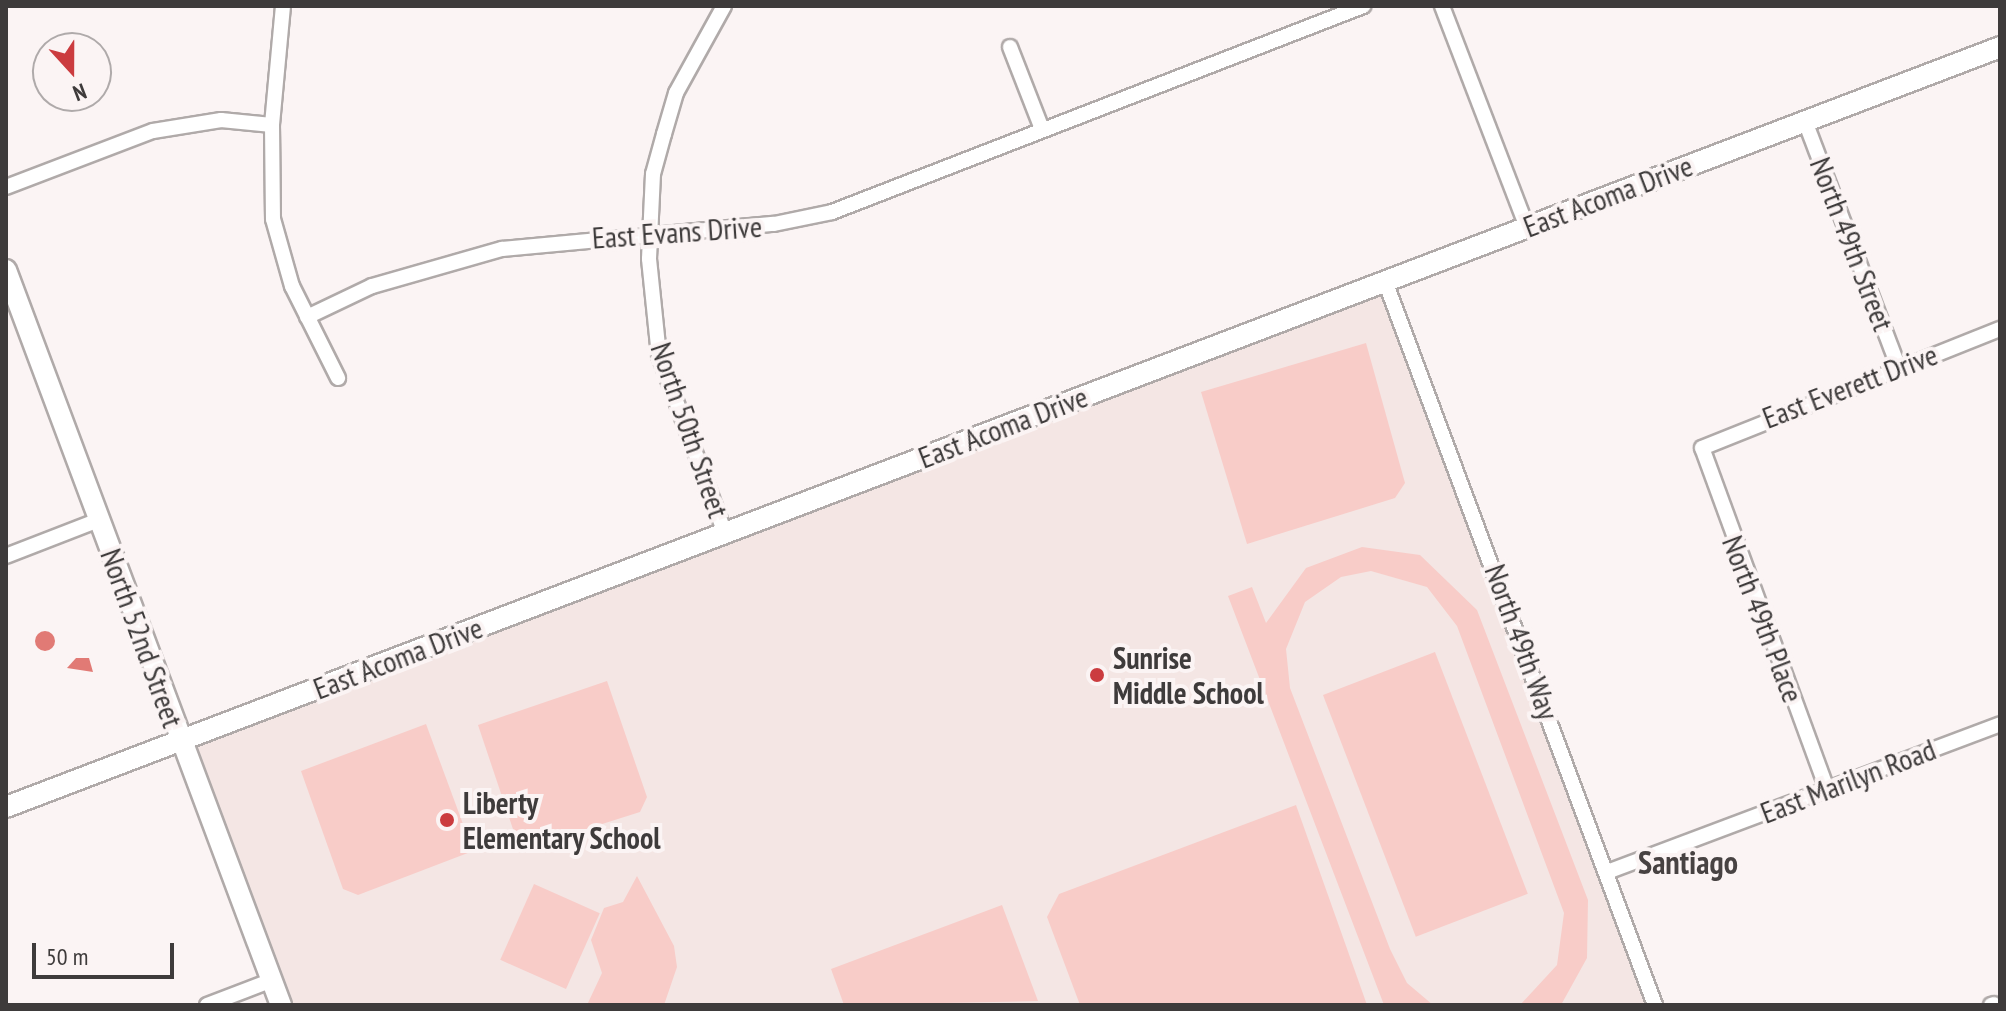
<!DOCTYPE html>
<style>
body{margin:0}
#map{position:relative;width:2006px;height:1011px;overflow:hidden;background:#fbf4f4;font-family:"PT Sans Narrow",sans-serif}
div>[style]{position:absolute}
.built>*{inset:0;background:#f4e6e4}
.green>*{inset:0;background:#f8ccc8;transform-origin:0 0}
.water>*{inset:0;background:#e17a75}
.round{border-radius:50%}
.roads{filter:drop-shadow(2px 0 #b0aaa9) drop-shadow(-2px 0 #b0aaa9) drop-shadow(0 2px #b0aaa9) drop-shadow(0 -2px #b0aaa9)}
.street>*{height:14px;margin:-7px;padding:0 7px;transform-origin:7px;border-radius:7px;background:#fff}
.secondary>*{height:20px;margin:-10px;padding:0 10px;transform-origin:10px;border-radius:10px;background:#fff}
.dots>*{width:22px;height:22px;translate:-50% -50%;box-sizing:border-box;border:4px solid #fbf4f4;border-radius:50%}
span{translate:-50% -50%;white-space:nowrap;text-align:center;line-height:1.15;-webkit-text-stroke:8px #fbf4f4;paint-order:stroke}
.street-label{font-size:30px;color:#3e3b3b}
.poi-label{font-size:30px;color:#3e3b3b;font-weight:700}
.left{translate:0 -50%;text-align:left}
.neighbourhood-label{font-size:32px;color:#474242;font-weight:700}
.frame{position:absolute;inset:0;border:8px solid #3e3b3b;pointer-events:none}
.north{position:absolute;left:32px;top:32px;width:80px;height:80px;box-sizing:border-box;background:#fbf4f4;border:2px solid #afaaaa;border-radius:50%;rotate:159deg;font-size:22px;font-weight:700;line-height:32px;text-align:center;color:#3e3b3b}
.north::after{content:'';display:block;margin:auto;width:28px;height:36px;background:#cb3c3f;clip-path:polygon(50% 0,100% 100%,50% 72%,0 100%)}
.scale{position:absolute;left:32px;top:943px;width:142px;height:36px;box-sizing:border-box;border:4px solid #3e3b3b;border-top:0;padding-left:10px;font-size:24px;line-height:28px;white-space:nowrap;color:#3e3b3b;-webkit-text-stroke:6px #fbf4f4;paint-order:stroke}
</style>
<div id="map">
<div class="built">
<div style="clip-path:polygon(1385px 281px,1655px 1005px,281px 1005px,180px 740px)"></div>
</div>
<div class="green">
<div style="clip-path:polygon(1366px 343px,1405px 483px,1395px 498px,1247px 544px,1201px 392px)"></div>
<div style="clip-path:polygon(1362px 547px,1420px 555px,1477px 610px,1588px 900px,1587px 958px,1561px 1005px,1520px 1005px,1557px 965px,1564px 913px,1457px 626px,1427px 587px,1371px 571px,1341px 577px,1305px 602px,1286px 649px,1290px 688px,1390px 949px,1407px 983px,1433px 1005px,1384px 1005px,1228px 596px,1252px 587px,1266px 623px,1306px 568px)"></div>
<div style="left:1435px;top:652px;width:259px;height:120px;rotate:69deg"></div>
<div style="clip-path:polygon(607px 681px,647px 797px,640px 812px,520px 850px,478px 725px)"></div>
<div style="clip-path:polygon(426px 724px,473px 851px,358px 895px,343px 889px,301px 771px)"></div>
<div style="clip-path:polygon(1296px 805px,1367px 1005px,1080px 1005px,1047px 917px,1059px 894px)"></div>
<div style="clip-path:polygon(637px 876px,674px 946px,677px 967px,664px 1005px,587px 1005px,602px 973px,591px 940px,604px 908px,623px 902px)"></div>
<div style="left:534px;top:884px;width:72px;height:83px;rotate:24deg"></div>
<div style="clip-path:polygon(1002px 905px,1038px 1001px,844px 1005px,831px 969px)"></div>
</div>
<div class="water">
<div class="round" style="left:35px;top:631px;width:20px;height:20px"></div>
<div style="clip-path:polygon(89px 658px,93px 672px,67px 668px,76px 658px)"></div>
</div>
<div class="roads">
<div class="street">
<div style="left:283px;top:6px;width:120px;rotate:95.3deg"></div>
<div style="left:272px;top:125px;width:94px;rotate:89.4deg"></div>
<div style="left:273px;top:219px;width:70px;rotate:74.2deg"></div>
<div style="left:292px;top:286px;width:103px;rotate:63.4deg"></div>
<div style="left:724px;top:6px;width:99px;rotate:118.9deg"></div>
<div style="left:676px;top:93px;width:43px;rotate:106.3deg"></div>
<div style="left:664px;top:134px;width:41px;rotate:105.4deg"></div>
<div style="left:653px;top:174px;width:85px;rotate:92.7deg"></div>
<div style="left:649px;top:259px;width:97px;rotate:84.1deg"></div>
<div style="left:659px;top:355px;width:190px;rotate:69.7deg"></div>
<div style="left:1442px;top:6px;width:237px;rotate:69deg"></div>
<div style="left:1010px;top:47px;width:88px;rotate:68.7deg"></div>
<div style="left:1805px;top:121px;width:264px;rotate:69.2deg"></div>
<div style="left:6px;top:187px;width:157px;rotate:-20.9deg"></div>
<div style="left:153px;top:131px;width:69px;rotate:-9.2deg"></div>
<div style="left:221px;top:120px;width:51px;rotate:5.6deg"></div>
<div style="left:1385px;top:281px;width:773px;rotate:69.55deg"></div>
<div style="left:307px;top:317px;width:72px;rotate:-25.5deg"></div>
<div style="left:372px;top:286px;width:135px;rotate:-15.9deg"></div>
<div style="left:502px;top:249px;width:273px;rotate:-5.3deg"></div>
<div style="left:774px;top:224px;width:59px;rotate:-11.7deg"></div>
<div style="left:832px;top:212px;width:570px;rotate:-21.2deg"></div>
<div style="left:6px;top:556px;width:100px;rotate:-21.2deg"></div>
<div style="left:1827px;top:789px;width:363px;rotate:-110.1deg"></div>
<div style="left:1702px;top:448px;width:321px;rotate:-21.8deg"></div>
<div style="left:1607px;top:872px;width:420px;rotate:-20.6deg"></div>
<div style="left:207px;top:1005px;width:70px;rotate:-21deg"></div>
<div style="left:1991px;top:1005px;width:3px;rotate:-18deg"></div>
</div>
<div class="secondary">
<div style="left:6px;top:270px;width:785px;rotate:69.49deg"></div>
<div style="left:6px;top:807px;width:2134px;rotate:-20.86deg"></div>
</div>
</div>
<div class="dots">
<div style="left:1097px;top:675px;background:#cb3c3f"></div>
<div style="left:447px;top:820px;background:#cb3c3f"></div>
</div>
<div class="street-label">
<span style="left:1608px;top:196px;rotate:-21deg">East Acoma Drive</span>
<span style="left:677px;top:232px;rotate:-4deg">East Evans Drive</span>
<span style="left:1852px;top:244px;rotate:69deg">North 49th Street</span>
<span style="left:1850px;top:386px;rotate:-21deg">East Everett Drive</span>
<span style="left:1003px;top:427px;rotate:-21deg">East Acoma Drive</span>
<span style="left:690px;top:430px;rotate:71deg">North 50th Street</span>
<span style="left:1763px;top:619px;rotate:69deg">North 49th Place</span>
<span style="left:142px;top:638px;rotate:70deg">North 52nd Street</span>
<span style="left:1522px;top:642px;rotate:70deg">North 49th Way</span>
<span style="left:398px;top:658px;rotate:-21deg">East Acoma Drive</span>
<span style="left:1848px;top:781px;rotate:-21deg">East Marilyn Road</span>
</div>
<div class="poi-label">
<span class="left" style="left:1113px;top:675px">Sunrise<br>Middle School</span>
<span class="left" style="left:463px;top:820px">Liberty<br>Elementary School</span>
</div>
<div class="neighbourhood-label">
<span style="left:1688px;top:862px">Santiago</span>
</div>
<div class="frame"></div>
<div class="north">N</div>
<div class="scale">50 m</div>
</div>
